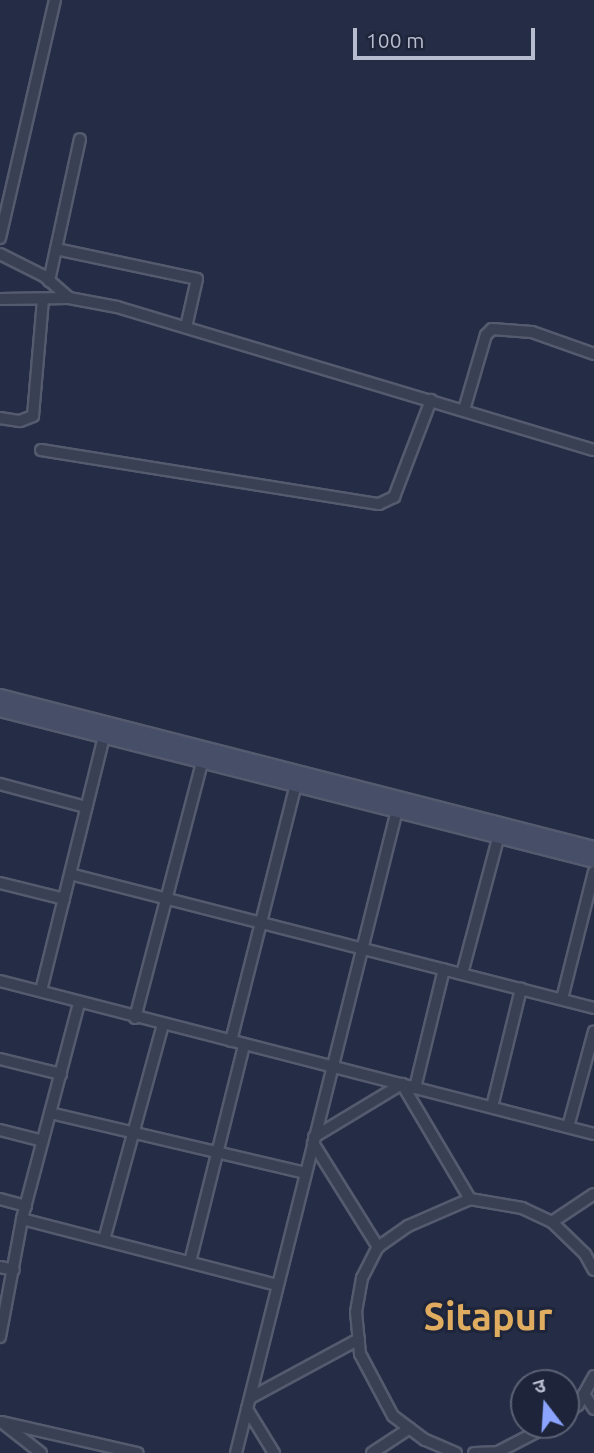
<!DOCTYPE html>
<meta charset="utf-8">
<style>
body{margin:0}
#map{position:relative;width:594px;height:1453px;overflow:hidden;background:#242d45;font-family:Ubuntu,"Noto Sans Devanagari",sans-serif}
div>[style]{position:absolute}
.roads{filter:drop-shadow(2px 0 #555b6f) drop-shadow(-2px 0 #555b6f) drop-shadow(0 2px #555b6f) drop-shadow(0 -2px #555b6f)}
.street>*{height:10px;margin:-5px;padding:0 5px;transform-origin:5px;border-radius:5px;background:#394054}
.secondary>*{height:14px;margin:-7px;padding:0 7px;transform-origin:7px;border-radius:7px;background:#474e68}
span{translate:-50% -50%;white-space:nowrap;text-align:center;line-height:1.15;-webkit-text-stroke:6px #1e253a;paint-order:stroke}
.town-label{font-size:38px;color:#e0ad60;font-weight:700}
.north{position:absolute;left:510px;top:1369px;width:70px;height:70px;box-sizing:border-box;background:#1e253a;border:2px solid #5b6175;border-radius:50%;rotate:343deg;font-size:19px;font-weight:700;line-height:28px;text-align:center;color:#b7bcce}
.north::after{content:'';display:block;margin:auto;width:24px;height:32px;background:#8ba4ff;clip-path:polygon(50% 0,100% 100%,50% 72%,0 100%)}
.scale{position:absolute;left:353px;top:28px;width:182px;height:32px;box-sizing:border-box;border:4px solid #b7bcce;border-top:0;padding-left:9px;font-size:21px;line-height:24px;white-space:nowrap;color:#b7bcce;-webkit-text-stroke:5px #1e253a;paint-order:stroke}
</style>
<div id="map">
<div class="roads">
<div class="street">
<div style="left:0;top:238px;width:244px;rotate:-77deg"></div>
<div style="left:56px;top:249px;width:144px;rotate:12deg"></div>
<div style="left:197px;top:279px;width:49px;rotate:102.9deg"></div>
<div style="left:0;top:254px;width:49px;rotate:26.6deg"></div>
<div style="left:44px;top:276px;width:33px;rotate:41deg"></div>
<div style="left:49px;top:281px;width:145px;rotate:-77.7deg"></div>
<div style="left:0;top:299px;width:69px;rotate:-0.8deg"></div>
<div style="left:69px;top:298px;width:49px;rotate:10.6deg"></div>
<div style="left:117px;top:307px;width:498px;rotate:16.7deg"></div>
<div style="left:464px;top:410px;width:78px;rotate:-73.7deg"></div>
<div style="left:486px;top:335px;width:8px;rotate:-45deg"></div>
<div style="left:492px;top:329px;width:40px;rotate:4.3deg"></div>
<div style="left:532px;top:332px;width:66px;rotate:19.5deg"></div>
<div style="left:0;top:418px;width:20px;rotate:9deg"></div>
<div style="left:20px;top:421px;width:14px;rotate:-21deg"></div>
<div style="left:33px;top:416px;width:116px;rotate:-85.1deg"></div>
<div style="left:41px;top:450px;width:342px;rotate:9.1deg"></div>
<div style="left:379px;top:504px;width:17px;rotate:-25deg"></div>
<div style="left:394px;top:497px;width:104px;rotate:-69.1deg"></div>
<div style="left:0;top:784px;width:89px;rotate:15deg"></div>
<div style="left:70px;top:874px;width:541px;rotate:14.34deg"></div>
<div style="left:0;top:883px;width:66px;rotate:14deg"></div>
<div style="left:462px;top:974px;width:144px;rotate:-75.1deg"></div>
<div style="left:0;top:981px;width:613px;rotate:14.44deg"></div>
<div style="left:41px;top:991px;width:263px;rotate:-76.1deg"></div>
<div style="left:562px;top:999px;width:131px;rotate:-75.9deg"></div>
<div style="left:135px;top:1018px;width:265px;rotate:-75.3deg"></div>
<div style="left:231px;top:1041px;width:264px;rotate:-75.8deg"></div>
<div style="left:0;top:1059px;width:63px;rotate:13.8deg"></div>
<div style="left:415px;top:1088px;width:122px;rotate:-76.3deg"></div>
<div style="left:492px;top:1107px;width:122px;rotate:-76.2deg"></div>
<div style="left:50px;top:1113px;width:262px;rotate:13.2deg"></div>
<div style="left:568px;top:1127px;width:99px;rotate:-74.8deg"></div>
<div style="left:0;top:1130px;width:44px;rotate:14.3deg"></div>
<div style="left:314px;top:1137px;width:103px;rotate:-31.1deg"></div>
<div style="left:402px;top:1084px;width:134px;rotate:59.4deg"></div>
<div style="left:313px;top:1143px;width:123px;rotate:58deg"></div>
<div style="left:0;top:1199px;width:27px;rotate:15deg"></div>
<div style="left:22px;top:1219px;width:263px;rotate:14.5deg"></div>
<div style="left:552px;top:1222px;width:50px;rotate:-33.7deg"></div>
<div style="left:104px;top:1240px;width:223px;rotate:-74.7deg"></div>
<div style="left:190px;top:1262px;width:224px;rotate:-76deg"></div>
<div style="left:0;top:1267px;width:14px;rotate:12deg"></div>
<div style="left:0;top:1337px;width:120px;rotate:-79.4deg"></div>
<div style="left:22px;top:1219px;width:222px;rotate:-75.2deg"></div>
<div style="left:584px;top:1394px;width:18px;rotate:56deg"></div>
<div style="left:250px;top:1398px;width:124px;rotate:-28.4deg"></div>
<div style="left:247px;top:1409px;width:52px;rotate:58.5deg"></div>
<div style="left:566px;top:1413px;width:14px;rotate:-34deg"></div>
<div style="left:578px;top:1405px;width:33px;rotate:-61deg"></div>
<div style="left:1px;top:1422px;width:140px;rotate:12.8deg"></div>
<div style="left:4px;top:1424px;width:47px;rotate:38.1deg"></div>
<div style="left:236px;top:1453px;width:663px;rotate:-75.94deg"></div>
<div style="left:372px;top:1453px;width:45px;rotate:-33.3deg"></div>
<div style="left:456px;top:1453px;width:34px;rotate:-157deg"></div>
<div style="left:425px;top:1440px;width:40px;rotate:-143deg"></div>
<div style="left:393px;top:1416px;width:70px;rotate:-118deg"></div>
<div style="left:360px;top:1354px;width:42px;rotate:-95.4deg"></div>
<div style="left:356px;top:1312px;width:35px;rotate:-80deg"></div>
<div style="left:362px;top:1278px;width:35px;rotate:-63deg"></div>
<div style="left:378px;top:1247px;width:37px;rotate:-35deg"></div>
<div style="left:408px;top:1226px;width:68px;rotate:-23.5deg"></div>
<div style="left:470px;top:1199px;width:53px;rotate:9.8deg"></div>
<div style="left:522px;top:1208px;width:33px;rotate:25deg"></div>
<div style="left:552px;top:1222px;width:46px;rotate:44.1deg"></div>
<div style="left:585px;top:1254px;width:18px;rotate:61deg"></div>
<div style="left:474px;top:1453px;width:24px;rotate:-2deg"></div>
<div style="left:498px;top:1452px;width:59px;rotate:-27.4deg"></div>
</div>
<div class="secondary">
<div style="left:0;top:697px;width:613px;rotate:14.35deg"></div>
<div style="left:0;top:709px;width:613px;rotate:14.26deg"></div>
</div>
</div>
<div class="town-label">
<span style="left:488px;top:1317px">Sitapur</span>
</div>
<div class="north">उ</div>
<div class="scale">100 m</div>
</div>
